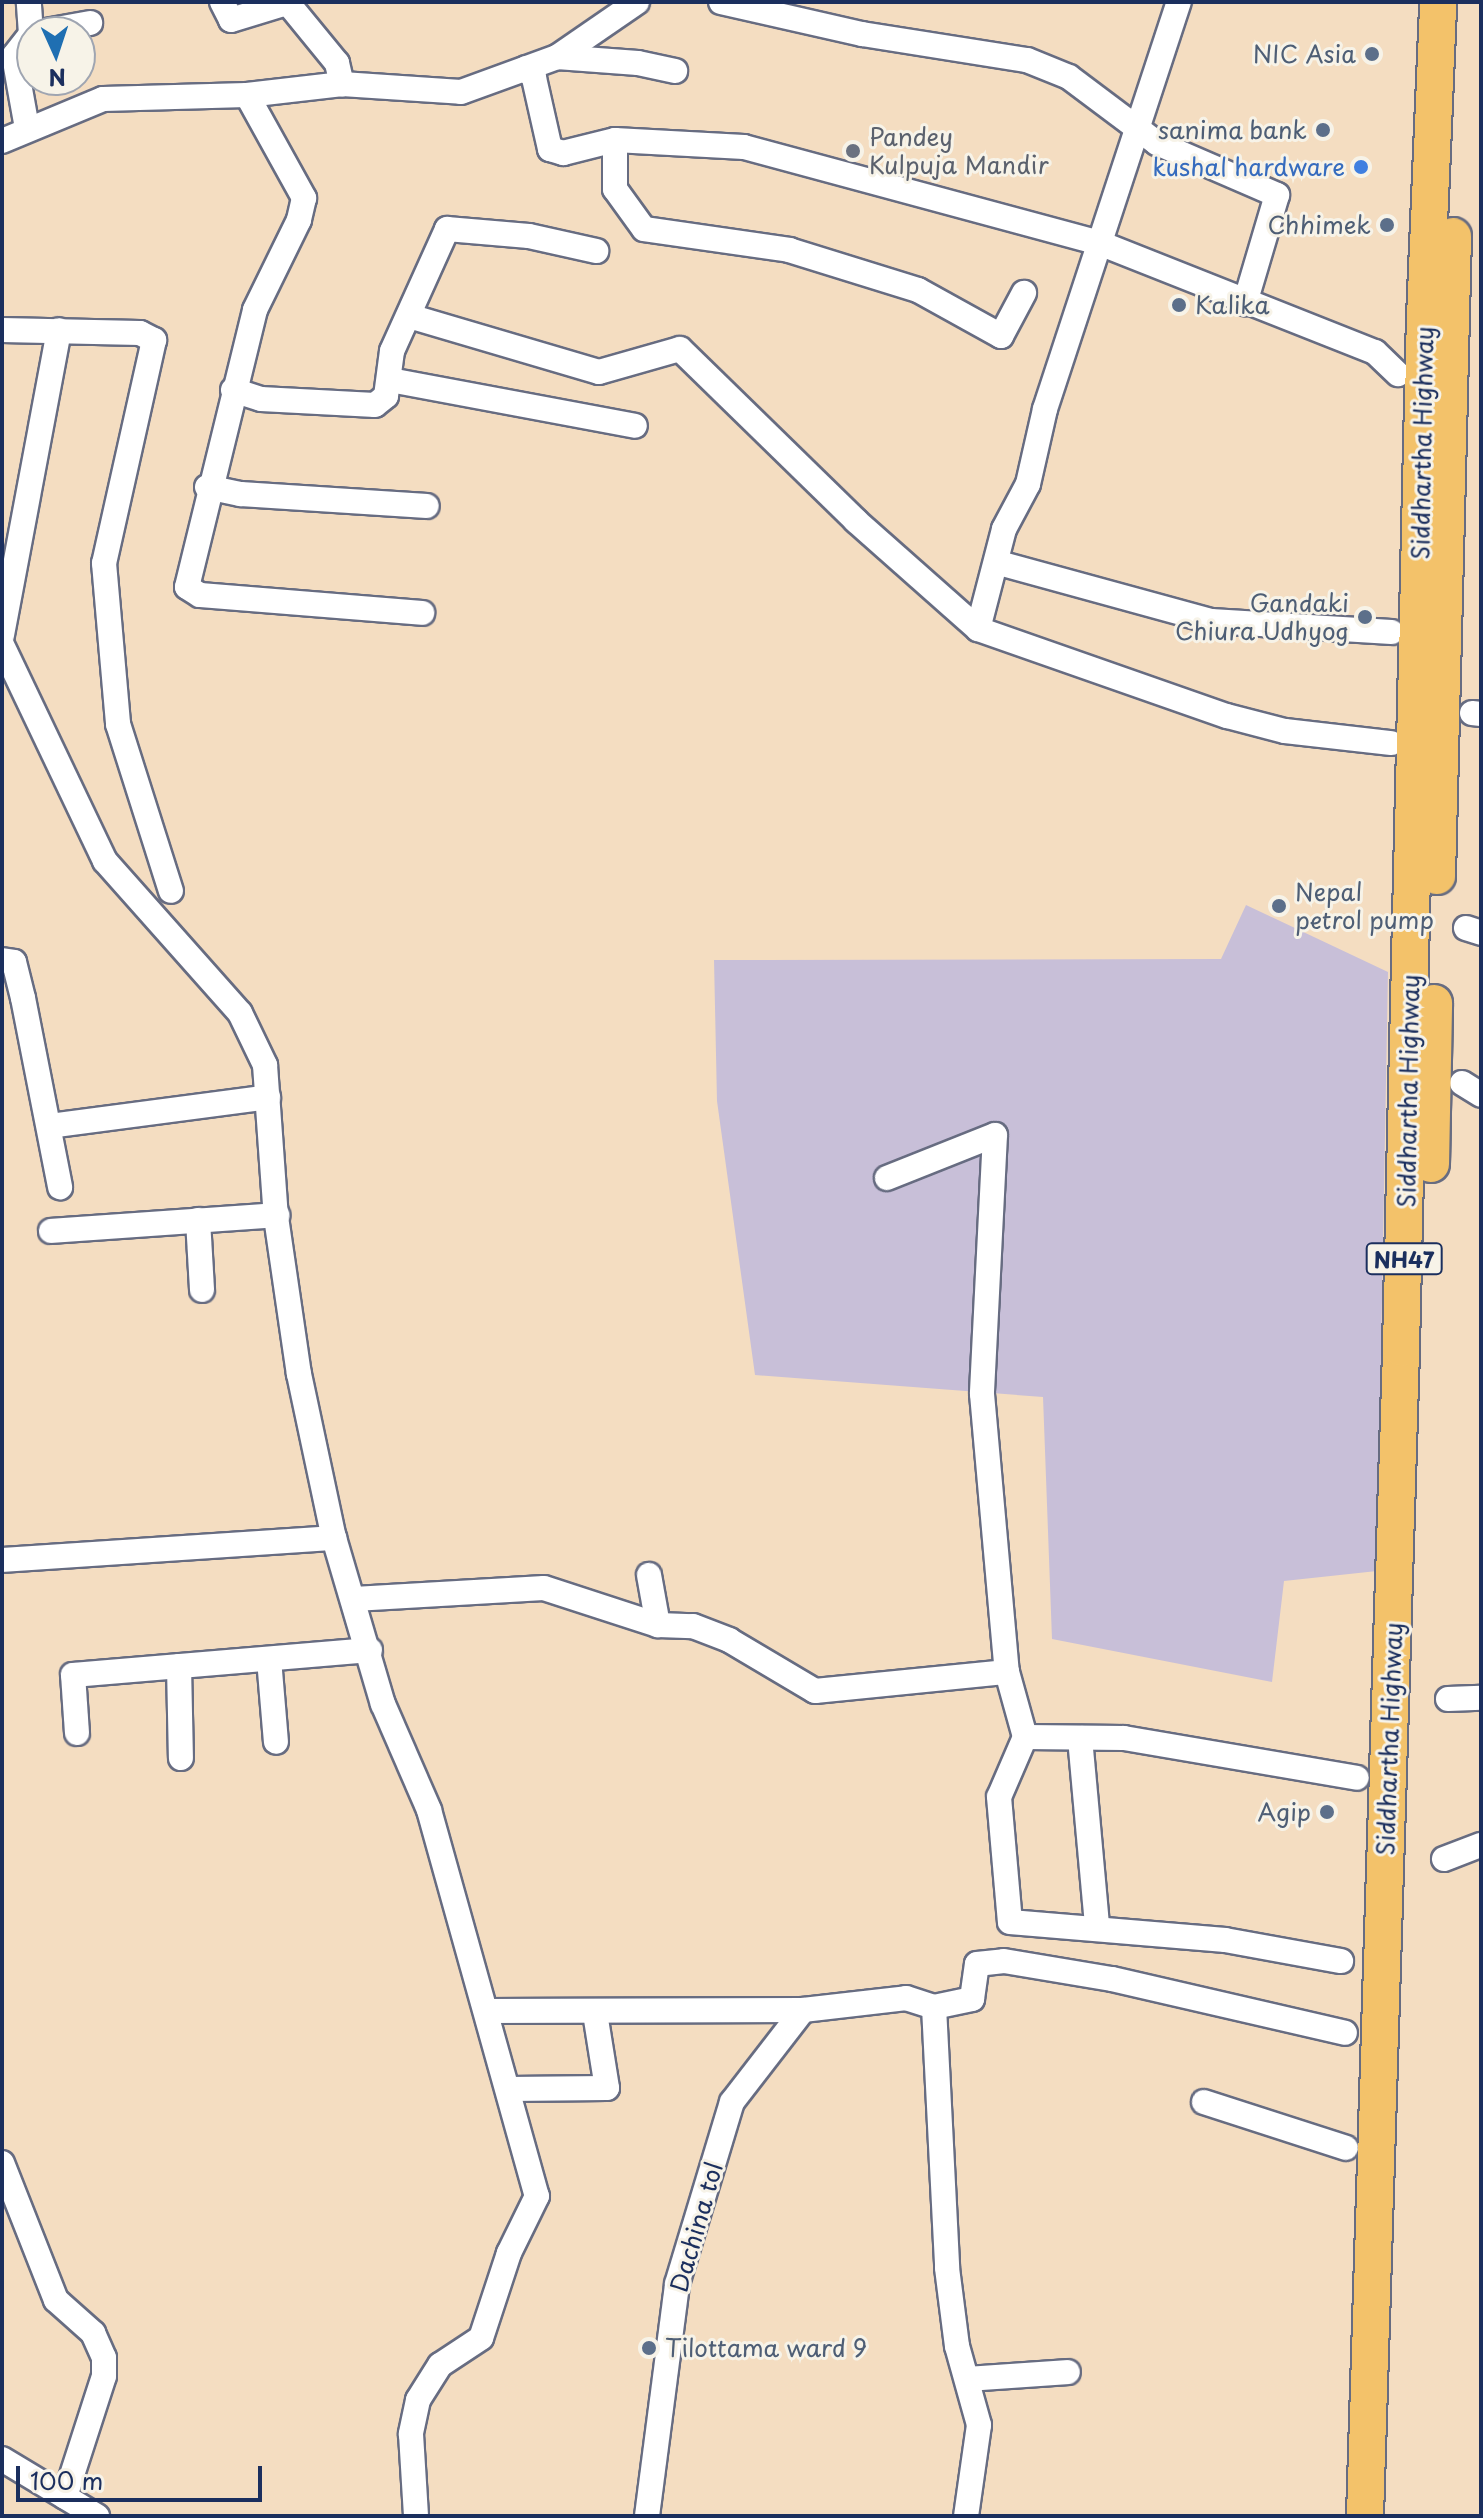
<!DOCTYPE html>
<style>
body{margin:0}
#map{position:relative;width:1483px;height:2518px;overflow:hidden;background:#f4ddc1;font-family:"Playpen Sans",sans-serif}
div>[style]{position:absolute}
.industrial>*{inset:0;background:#c8bfd8}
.roads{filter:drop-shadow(2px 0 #676c81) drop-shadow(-2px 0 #676c81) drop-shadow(0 2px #676c81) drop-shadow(0 -2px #676c81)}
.minor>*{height:24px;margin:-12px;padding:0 12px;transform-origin:12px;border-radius:12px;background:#fff}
.highway>*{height:36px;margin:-18px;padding:0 18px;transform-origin:18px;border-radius:18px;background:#f3c26a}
.dots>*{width:22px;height:22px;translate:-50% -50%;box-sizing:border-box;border:4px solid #f7f3e8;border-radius:50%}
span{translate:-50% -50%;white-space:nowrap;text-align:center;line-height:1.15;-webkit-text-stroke:6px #f7f3e8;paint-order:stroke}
.shield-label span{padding:2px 6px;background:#f7f3e8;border:2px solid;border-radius:6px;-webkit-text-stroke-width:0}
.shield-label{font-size:22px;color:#1b2f5e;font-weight:700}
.service-label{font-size:24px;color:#4e5e75}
.right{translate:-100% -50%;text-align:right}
.left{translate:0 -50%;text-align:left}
.worship-label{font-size:24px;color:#5b616d}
.shop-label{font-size:24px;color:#366cbe}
.street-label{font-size:24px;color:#1b2f5e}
.frame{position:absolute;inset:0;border:4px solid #1b2f5e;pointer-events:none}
.north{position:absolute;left:16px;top:16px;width:80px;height:80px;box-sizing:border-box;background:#f7f3e8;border:2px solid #9fa5b1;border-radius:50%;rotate:177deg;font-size:22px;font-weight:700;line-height:32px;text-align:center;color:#1b2f5e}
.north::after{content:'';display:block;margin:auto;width:28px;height:36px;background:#1f6fb2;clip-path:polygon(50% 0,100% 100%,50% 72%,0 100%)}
.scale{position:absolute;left:16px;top:2466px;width:246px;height:36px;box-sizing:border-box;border:4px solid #1b2f5e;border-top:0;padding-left:10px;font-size:24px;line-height:28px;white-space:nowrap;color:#1b2f5e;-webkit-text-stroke:6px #f7f3e8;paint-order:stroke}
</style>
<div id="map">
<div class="industrial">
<div style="clip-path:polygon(1246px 905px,1388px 972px,1377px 1571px,1284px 1581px,1272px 1682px,1052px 1639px,1043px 1397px,755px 1375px,717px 1101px,714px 960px,1221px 959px)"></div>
</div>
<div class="roads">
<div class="minor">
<div style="left:222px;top:2px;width:20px;rotate:63deg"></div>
<div style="left:231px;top:20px;width:59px;rotate:-16.9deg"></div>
<div style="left:287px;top:2px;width:79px;rotate:50.7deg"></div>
<div style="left:337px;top:63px;width:22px;rotate:77deg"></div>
<div style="left:721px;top:2px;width:145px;rotate:12.8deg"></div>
<div style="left:862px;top:34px;width:167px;rotate:9deg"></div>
<div style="left:1027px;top:60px;width:45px;rotate:22deg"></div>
<div style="left:1069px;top:77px;width:110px;rotate:36.9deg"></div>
<div style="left:1157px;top:143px;width:131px;rotate:23.4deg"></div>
<div style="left:1277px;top:195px;width:113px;rotate:106.5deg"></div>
<div style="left:40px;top:32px;width:51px;rotate:-10.2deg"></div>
<div style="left:557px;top:57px;width:81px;rotate:4.2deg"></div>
<div style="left:638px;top:63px;width:38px;rotate:12deg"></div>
<div style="left:526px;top:68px;width:13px;rotate:51deg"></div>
<div style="left:534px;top:78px;width:73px;rotate:77.3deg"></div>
<div style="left:550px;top:149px;width:14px;rotate:17deg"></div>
<div style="left:563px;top:153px;width:54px;rotate:-14deg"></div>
<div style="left:615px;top:140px;width:129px;rotate:3.1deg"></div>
<div style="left:744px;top:147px;width:366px;rotate:15.1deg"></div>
<div style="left:1097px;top:242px;width:299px;rotate:21.6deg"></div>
<div style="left:1375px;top:352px;width:32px;rotate:44deg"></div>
<div style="left:247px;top:95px;width:118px;rotate:61deg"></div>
<div style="left:304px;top:198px;width:23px;rotate:103deg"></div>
<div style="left:299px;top:220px;width:100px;rotate:116.1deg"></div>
<div style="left:255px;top:310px;width:285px;rotate:103.8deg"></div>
<div style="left:187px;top:587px;width:15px;rotate:32deg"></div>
<div style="left:200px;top:595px;width:223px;rotate:4.6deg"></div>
<div style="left:27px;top:128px;width:73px;rotate:-100.2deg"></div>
<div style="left:14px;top:56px;width:28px;rotate:-52deg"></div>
<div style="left:31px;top:34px;width:32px;rotate:-94deg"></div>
<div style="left:615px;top:140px;width:49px;rotate:90deg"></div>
<div style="left:615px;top:189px;width:49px;rotate:54.1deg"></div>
<div style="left:644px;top:229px;width:147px;rotate:8.2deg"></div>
<div style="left:789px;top:250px;width:135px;rotate:17.2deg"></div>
<div style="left:918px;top:290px;width:95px;rotate:29deg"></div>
<div style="left:1001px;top:336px;width:49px;rotate:-61.9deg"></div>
<div style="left:2px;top:141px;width:109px;rotate:-22.6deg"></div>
<div style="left:103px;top:99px;width:144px;rotate:-1.6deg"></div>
<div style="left:247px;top:95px;width:96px;rotate:-6.6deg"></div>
<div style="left:342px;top:84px;width:119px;rotate:3.8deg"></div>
<div style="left:461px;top:92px;width:102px;rotate:-20deg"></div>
<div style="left:557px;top:57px;width:97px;rotate:-34.5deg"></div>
<div style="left:409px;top:316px;width:198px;rotate:16.4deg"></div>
<div style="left:599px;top:372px;width:84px;rotate:-15.9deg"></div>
<div style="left:680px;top:349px;width:246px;rotate:44.3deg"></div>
<div style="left:856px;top:521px;width:163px;rotate:41.5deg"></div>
<div style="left:978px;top:629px;width:264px;rotate:19.3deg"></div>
<div style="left:1227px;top:716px;width:60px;rotate:14.5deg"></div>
<div style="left:1285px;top:731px;width:107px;rotate:6.5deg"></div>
<div style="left:2px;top:330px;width:138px;rotate:1.2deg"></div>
<div style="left:140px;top:333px;width:16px;rotate:27deg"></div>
<div style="left:154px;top:340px;width:229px;rotate:102.6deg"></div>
<div style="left:104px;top:563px;width:162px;rotate:85deg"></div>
<div style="left:118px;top:724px;width:175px;rotate:72.4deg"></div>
<div style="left:390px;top:380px;width:249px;rotate:10.6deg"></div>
<div style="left:233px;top:390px;width:29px;rotate:18deg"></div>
<div style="left:261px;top:399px;width:114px;rotate:3deg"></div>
<div style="left:375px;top:405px;width:14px;rotate:-39deg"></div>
<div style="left:386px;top:396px;width:45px;rotate:-82.4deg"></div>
<div style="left:392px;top:351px;width:134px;rotate:-65.7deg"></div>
<div style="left:447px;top:229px;width:82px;rotate:4.9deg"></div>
<div style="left:529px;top:236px;width:69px;rotate:12.6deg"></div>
<div style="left:207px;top:487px;width:35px;rotate:12deg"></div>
<div style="left:241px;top:494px;width:186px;rotate:3.7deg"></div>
<div style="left:999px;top:563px;width:220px;rotate:15.3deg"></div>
<div style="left:1211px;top:621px;width:181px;rotate:3.5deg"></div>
<div style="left:978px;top:629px;width:103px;rotate:-75.4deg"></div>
<div style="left:1004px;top:529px;width:51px;rotate:-61.9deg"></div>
<div style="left:1028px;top:484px;width:77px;rotate:-77.2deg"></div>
<div style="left:1045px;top:409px;width:428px;rotate:-71.8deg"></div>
<div style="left:2px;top:635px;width:310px;rotate:-79.4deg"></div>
<div style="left:2px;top:645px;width:239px;rotate:64.5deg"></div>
<div style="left:105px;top:861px;width:203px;rotate:48.4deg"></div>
<div style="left:240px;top:1013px;width:58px;rotate:64.3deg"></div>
<div style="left:265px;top:1065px;width:152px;rotate:85.9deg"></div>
<div style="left:276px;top:1217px;width:159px;rotate:81.7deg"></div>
<div style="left:299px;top:1374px;width:168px;rotate:78deg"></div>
<div style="left:334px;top:1538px;width:173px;rotate:73.6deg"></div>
<div style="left:383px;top:1704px;width:116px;rotate:66.5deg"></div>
<div style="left:429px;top:1810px;width:401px;rotate:74.4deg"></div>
<div style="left:537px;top:2196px;width:64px;rotate:116.2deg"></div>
<div style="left:509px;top:2253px;width:89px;rotate:108.2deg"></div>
<div style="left:481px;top:2338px;width:49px;rotate:146.6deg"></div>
<div style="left:440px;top:2365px;width:41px;rotate:122.2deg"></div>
<div style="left:418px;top:2400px;width:35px;rotate:102deg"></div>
<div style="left:411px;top:2434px;width:82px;rotate:86.5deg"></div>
<div style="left:1472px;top:713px;width:9px;rotate:6deg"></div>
<div style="left:1466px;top:928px;width:16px;rotate:18deg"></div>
<div style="left:2px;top:960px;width:12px;rotate:9deg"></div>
<div style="left:14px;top:962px;width:37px;rotate:76deg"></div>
<div style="left:23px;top:998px;width:193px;rotate:78.9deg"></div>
<div style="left:1462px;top:1083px;width:22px;rotate:32deg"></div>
<div style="left:49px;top:1126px;width:221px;rotate:-7.5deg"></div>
<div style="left:887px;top:1178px;width:116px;rotate:-21.7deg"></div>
<div style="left:995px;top:1135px;width:259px;rotate:92.9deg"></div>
<div style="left:982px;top:1394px;width:279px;rotate:84.9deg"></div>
<div style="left:1007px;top:1672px;width:67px;rotate:74.5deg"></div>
<div style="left:1025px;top:1737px;width:99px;rotate:0.6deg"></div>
<div style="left:1124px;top:1738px;width:236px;rotate:9.7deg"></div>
<div style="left:198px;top:1220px;width:70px;rotate:86.7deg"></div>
<div style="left:51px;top:1231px;width:227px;rotate:-4deg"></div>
<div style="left:2px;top:1560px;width:333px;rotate:-3.8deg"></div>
<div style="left:649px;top:1575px;width:51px;rotate:79.8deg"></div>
<div style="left:354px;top:1599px;width:190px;rotate:-3.3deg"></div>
<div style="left:544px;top:1588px;width:120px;rotate:18deg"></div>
<div style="left:658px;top:1625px;width:35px;rotate:2deg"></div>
<div style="left:693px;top:1626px;width:39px;rotate:21deg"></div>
<div style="left:729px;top:1640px;width:100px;rotate:30.7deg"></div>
<div style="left:815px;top:1691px;width:193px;rotate:-5.7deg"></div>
<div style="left:269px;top:1659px;width:83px;rotate:85.2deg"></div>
<div style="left:179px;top:1666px;width:92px;rotate:88.8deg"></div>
<div style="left:1448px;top:1699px;width:33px;rotate:-2deg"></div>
<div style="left:77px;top:1733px;width:58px;rotate:-93.9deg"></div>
<div style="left:73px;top:1675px;width:298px;rotate:-4.8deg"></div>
<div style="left:1025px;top:1737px;width:65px;rotate:113.4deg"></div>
<div style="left:999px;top:1797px;width:125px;rotate:85deg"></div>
<div style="left:1010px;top:1922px;width:216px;rotate:4.8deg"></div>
<div style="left:1225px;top:1940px;width:118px;rotate:10.3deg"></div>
<div style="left:1080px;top:1738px;width:189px;rotate:84.8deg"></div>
<div style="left:1444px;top:1859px;width:40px;rotate:-21deg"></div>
<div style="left:934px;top:2007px;width:261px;rotate:87.1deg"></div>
<div style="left:947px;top:2268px;width:79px;rotate:82.7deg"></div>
<div style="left:957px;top:2346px;width:82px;rotate:74.4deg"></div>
<div style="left:979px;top:2425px;width:92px;rotate:98.1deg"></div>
<div style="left:487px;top:2011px;width:316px;rotate:-0.2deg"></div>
<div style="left:803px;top:2010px;width:104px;rotate:-6.6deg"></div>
<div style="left:906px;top:1998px;width:29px;rotate:18deg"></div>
<div style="left:934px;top:2007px;width:39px;rotate:-12deg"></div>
<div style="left:972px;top:1999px;width:35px;rotate:-82deg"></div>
<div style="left:977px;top:1964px;width:27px;rotate:-6deg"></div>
<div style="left:1004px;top:1961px;width:109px;rotate:9.5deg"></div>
<div style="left:1112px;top:1979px;width:239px;rotate:13deg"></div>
<div style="left:509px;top:2089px;width:98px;rotate:-0.6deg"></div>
<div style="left:607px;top:2088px;width:76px;rotate:-99.1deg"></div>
<div style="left:1204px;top:2102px;width:149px;rotate:17.9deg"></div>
<div style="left:2px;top:2163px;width:147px;rotate:68.5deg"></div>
<div style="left:56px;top:2300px;width:50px;rotate:41.7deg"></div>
<div style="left:93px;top:2333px;width:27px;rotate:66deg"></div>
<div style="left:104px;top:2358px;width:18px;rotate:90deg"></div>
<div style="left:104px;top:2376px;width:127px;rotate:107.9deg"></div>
<div style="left:968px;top:2379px;width:100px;rotate:-4deg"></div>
<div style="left:2px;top:2459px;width:111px;rotate:31deg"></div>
<div style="left:647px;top:2516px;width:234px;rotate:-82.6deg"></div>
<div style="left:677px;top:2284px;width:190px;rotate:-73.2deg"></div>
<div style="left:732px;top:2102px;width:116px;rotate:-52.3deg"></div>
</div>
<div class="highway">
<div style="left:1437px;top:876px;width:640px;rotate:-88.57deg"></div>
<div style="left:1431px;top:1164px;width:161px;rotate:-88.9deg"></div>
<div style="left:1365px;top:2516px;width:1169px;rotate:-88.23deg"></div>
<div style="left:1401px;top:1348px;width:1030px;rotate:-88.67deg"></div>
<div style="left:1425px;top:318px;width:316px;rotate:-87.6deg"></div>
</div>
</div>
<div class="dots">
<div style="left:1372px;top:54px;background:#5c6f8a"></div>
<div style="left:1323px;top:130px;background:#5c6f8a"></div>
<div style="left:853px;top:151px;background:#6b7280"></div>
<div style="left:1361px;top:167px;background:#3f7fe0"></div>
<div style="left:1387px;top:225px;background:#5c6f8a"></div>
<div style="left:1179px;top:305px;background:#5c6f8a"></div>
<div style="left:1365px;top:617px;background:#5c6f8a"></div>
<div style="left:1279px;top:906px;background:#5c6f8a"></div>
<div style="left:1327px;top:1812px;background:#5c6f8a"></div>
<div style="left:649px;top:2348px;background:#5c6f8a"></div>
</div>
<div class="shield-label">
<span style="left:1404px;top:1259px">NH47</span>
</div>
<div class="service-label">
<span class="right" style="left:1356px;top:54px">NIC Asia</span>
<span class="right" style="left:1307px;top:130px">sanima bank</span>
<span class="right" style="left:1371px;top:225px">Chhimek</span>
<span class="left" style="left:1195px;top:305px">Kalika</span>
<span class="right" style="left:1349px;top:617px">Gandaki<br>Chiura Udhyog</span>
<span class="left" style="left:1295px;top:906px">Nepal<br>petrol pump</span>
<span class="right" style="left:1311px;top:1812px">Agip</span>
<span class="left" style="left:665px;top:2348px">Tilottama ward 9</span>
</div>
<div class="worship-label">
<span class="left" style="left:869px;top:151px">Pandey<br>Kulpuja Mandir</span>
</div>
<div class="shop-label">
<span class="right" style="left:1345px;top:167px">kushal hardware</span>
</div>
<div class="street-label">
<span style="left:1422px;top:443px;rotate:-89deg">Siddhartha Highway</span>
<span style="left:1408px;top:1091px;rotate:-89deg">Siddhartha Highway</span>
<span style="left:1389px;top:1739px;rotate:-88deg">Siddhartha Highway</span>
<span style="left:696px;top:2227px;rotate:-74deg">Dachina tol</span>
</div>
<div class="frame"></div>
<div class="north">N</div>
<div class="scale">100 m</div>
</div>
